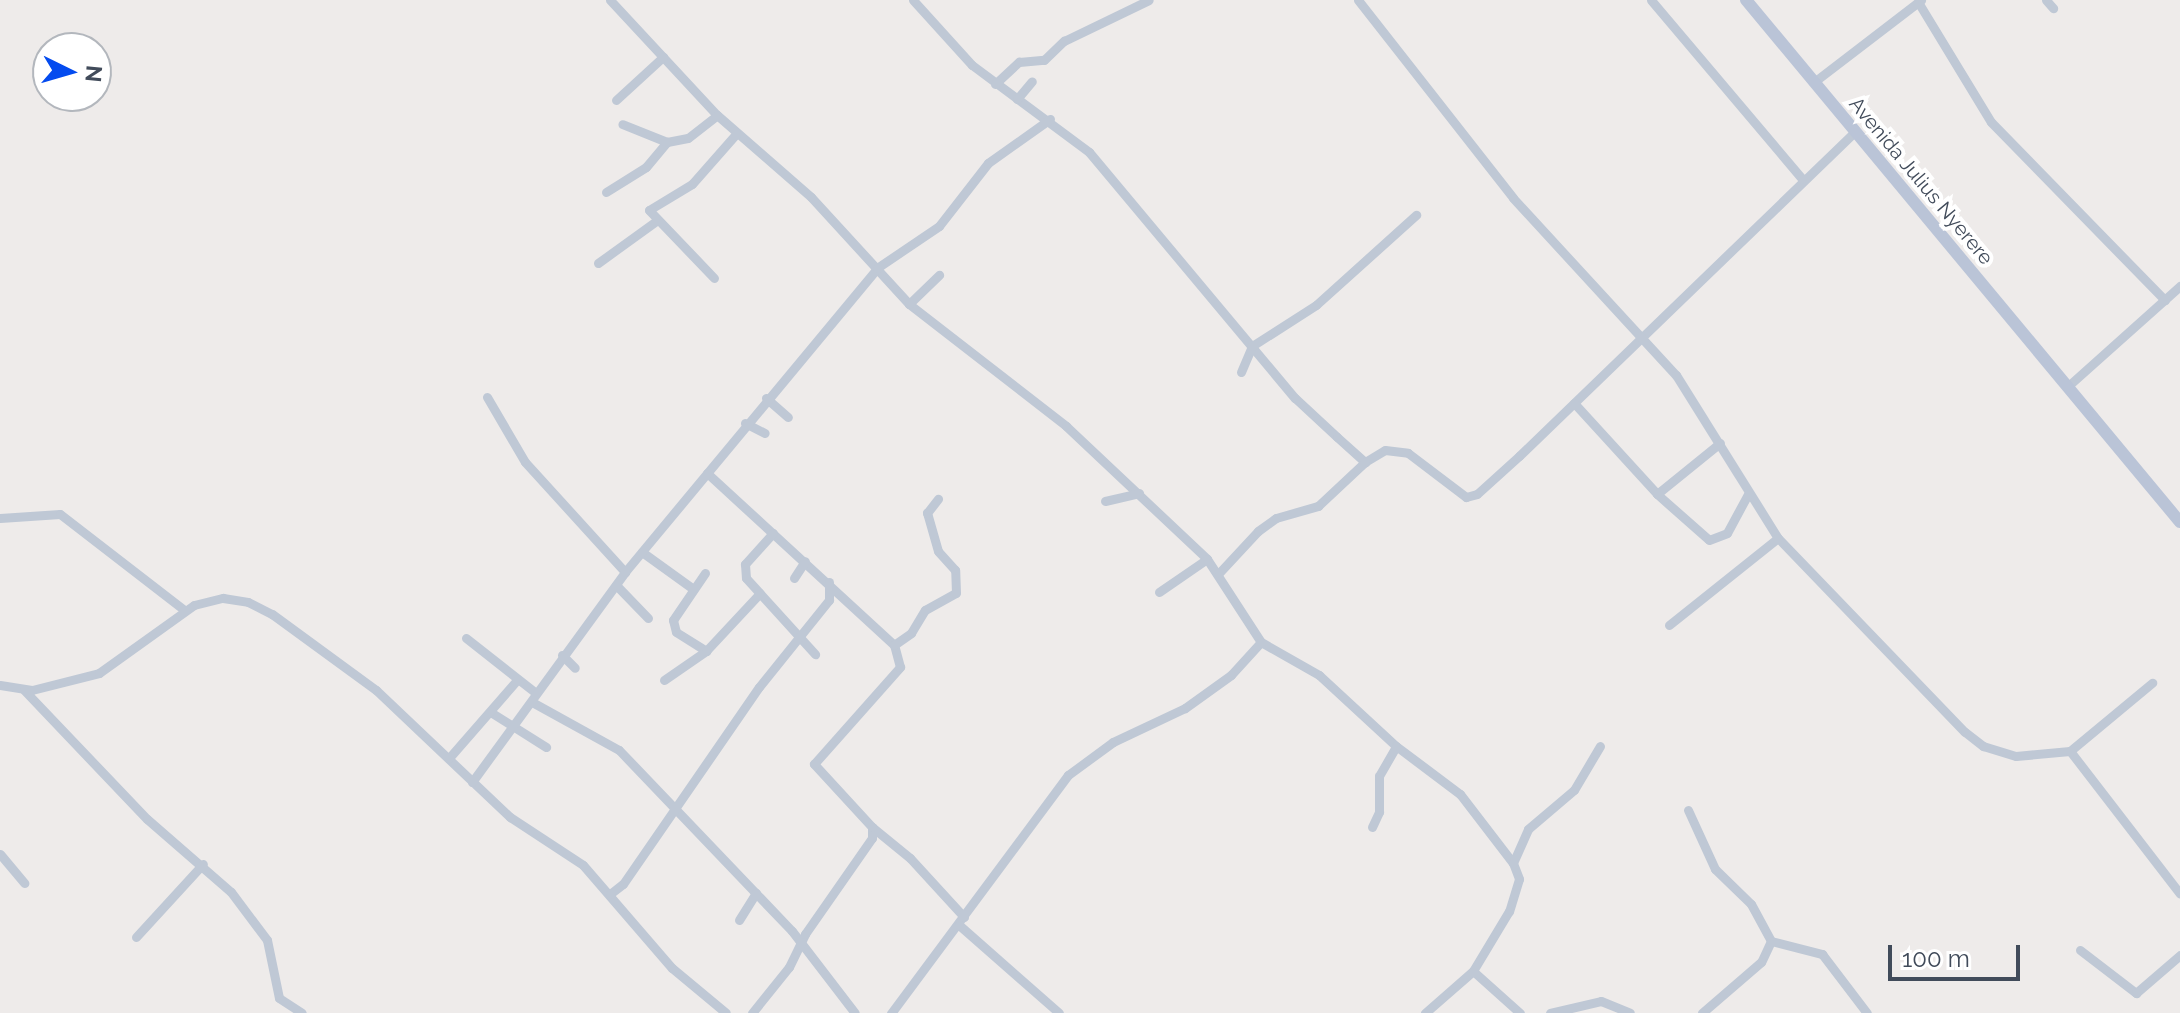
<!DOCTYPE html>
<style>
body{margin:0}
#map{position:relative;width:2180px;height:1013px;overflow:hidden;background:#eeebea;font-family:Raleway,sans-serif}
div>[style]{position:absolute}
.street>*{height:9px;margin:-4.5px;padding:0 4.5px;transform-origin:4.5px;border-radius:4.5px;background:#bfc8d5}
.secondary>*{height:12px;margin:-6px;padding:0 6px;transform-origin:6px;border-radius:6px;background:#bac4d7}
span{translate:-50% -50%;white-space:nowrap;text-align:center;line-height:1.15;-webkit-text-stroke:8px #fff;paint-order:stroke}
.street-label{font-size:20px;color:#414b5a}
.north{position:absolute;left:32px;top:32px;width:80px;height:80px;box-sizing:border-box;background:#fff;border:2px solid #b3b7bd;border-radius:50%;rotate:95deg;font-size:22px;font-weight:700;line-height:32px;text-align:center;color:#414b5a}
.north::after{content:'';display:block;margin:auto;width:28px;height:36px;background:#044bef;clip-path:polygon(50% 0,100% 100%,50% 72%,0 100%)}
.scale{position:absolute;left:1888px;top:945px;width:132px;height:36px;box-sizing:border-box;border:4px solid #414b5a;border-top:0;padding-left:10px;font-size:24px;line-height:28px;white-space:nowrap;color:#414b5a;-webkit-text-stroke:6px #fff;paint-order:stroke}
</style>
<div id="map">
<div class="street">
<div style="left:610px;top:0;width:157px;rotate:47.1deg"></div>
<div style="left:717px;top:115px;width:125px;rotate:41.1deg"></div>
<div style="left:811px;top:197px;width:145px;rotate:47.5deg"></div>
<div style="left:909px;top:304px;width:199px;rotate:37.8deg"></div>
<div style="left:1066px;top:426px;width:194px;rotate:43.3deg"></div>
<div style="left:1207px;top:559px;width:99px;rotate:57deg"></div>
<div style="left:1261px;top:642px;width:45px;rotate:132.3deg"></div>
<div style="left:1231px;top:675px;width:57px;rotate:144.3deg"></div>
<div style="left:1185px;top:708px;width:80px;rotate:154.7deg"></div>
<div style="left:1113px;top:742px;width:56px;rotate:143.7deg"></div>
<div style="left:1068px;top:775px;width:297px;rotate:126.6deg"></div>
<div style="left:913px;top:0;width:88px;rotate:47.8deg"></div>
<div style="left:972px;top:65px;width:146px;rotate:36.6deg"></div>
<div style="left:1089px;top:152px;width:321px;rotate:50.1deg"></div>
<div style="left:1295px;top:398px;width:57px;rotate:42.9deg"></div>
<div style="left:1337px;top:437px;width:38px;rotate:42deg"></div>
<div style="left:1365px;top:462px;width:23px;rotate:-31deg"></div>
<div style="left:1385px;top:450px;width:23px;rotate:7deg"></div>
<div style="left:1408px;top:453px;width:73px;rotate:37.2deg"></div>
<div style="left:1466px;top:497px;width:11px;rotate:-15deg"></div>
<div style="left:1477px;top:494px;width:57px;rotate:-42.1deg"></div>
<div style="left:1519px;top:456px;width:465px;rotate:-44deg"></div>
<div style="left:1358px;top:0;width:251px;rotate:51.9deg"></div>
<div style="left:1513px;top:198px;width:241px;rotate:47.4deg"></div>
<div style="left:1676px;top:375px;width:192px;rotate:58deg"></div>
<div style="left:1778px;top:538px;width:269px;rotate:46.1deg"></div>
<div style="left:1965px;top:732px;width:23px;rotate:38deg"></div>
<div style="left:1983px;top:746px;width:34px;rotate:17deg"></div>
<div style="left:2016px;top:756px;width:54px;rotate:-5.3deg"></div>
<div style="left:2070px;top:751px;width:107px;rotate:-39.7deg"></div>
<div style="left:1651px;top:0;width:234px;rotate:49.8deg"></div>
<div style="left:2046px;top:0;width:11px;rotate:49deg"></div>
<div style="left:1918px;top:2px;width:140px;rotate:58.7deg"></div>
<div style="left:1991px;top:122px;width:249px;rotate:45.7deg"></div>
<div style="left:1814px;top:82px;width:135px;rotate:-37.5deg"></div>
<div style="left:995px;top:84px;width:33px;rotate:-43deg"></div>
<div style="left:1019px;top:62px;width:25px;rotate:-5deg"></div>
<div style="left:1044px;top:60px;width:28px;rotate:-44deg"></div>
<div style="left:1064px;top:41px;width:94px;rotate:-25.8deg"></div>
<div style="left:1017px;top:99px;width:23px;rotate:-50deg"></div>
<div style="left:616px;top:100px;width:64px;rotate:-42.5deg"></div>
<div style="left:667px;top:142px;width:21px;rotate:-11deg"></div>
<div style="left:688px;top:138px;width:37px;rotate:-38deg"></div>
<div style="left:606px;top:192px;width:47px;rotate:-32deg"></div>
<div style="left:646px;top:167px;width:33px;rotate:-50deg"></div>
<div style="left:667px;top:142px;width:48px;rotate:-158.2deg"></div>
<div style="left:598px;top:263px;width:72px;rotate:-35.9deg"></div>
<div style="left:714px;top:278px;width:94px;rotate:-133.7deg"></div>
<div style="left:649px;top:210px;width:50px;rotate:-31.2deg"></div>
<div style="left:692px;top:184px;width:67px;rotate:-48.7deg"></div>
<div style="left:909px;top:304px;width:42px;rotate:-44deg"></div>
<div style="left:1241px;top:372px;width:28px;rotate:-67deg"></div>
<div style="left:1252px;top:346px;width:76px;rotate:-32.6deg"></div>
<div style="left:1316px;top:305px;width:135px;rotate:-42deg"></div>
<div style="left:2067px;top:387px;width:152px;rotate:-41.8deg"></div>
<div style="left:487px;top:397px;width:75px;rotate:59.7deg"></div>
<div style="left:525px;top:462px;width:149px;rotate:47.7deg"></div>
<div style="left:766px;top:398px;width:29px;rotate:41deg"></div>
<div style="left:1574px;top:403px;width:123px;rotate:47.6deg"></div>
<div style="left:1657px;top:494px;width:81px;rotate:-39deg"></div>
<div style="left:745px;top:423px;width:22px;rotate:27deg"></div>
<div style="left:707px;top:473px;width:254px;rotate:42.6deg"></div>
<div style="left:1657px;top:494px;width:69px;rotate:41.5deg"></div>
<div style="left:1709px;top:540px;width:19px;rotate:-21deg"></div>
<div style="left:1727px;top:533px;width:44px;rotate:-61.7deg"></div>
<div style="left:1105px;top:501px;width:35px;rotate:-13deg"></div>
<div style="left:0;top:518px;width:60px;rotate:-3.8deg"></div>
<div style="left:60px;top:514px;width:157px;rotate:37.7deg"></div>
<div style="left:773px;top:533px;width:42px;rotate:132.1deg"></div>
<div style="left:745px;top:564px;width:14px;rotate:86deg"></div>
<div style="left:746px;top:578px;width:103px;rotate:47.8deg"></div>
<div style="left:642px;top:552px;width:62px;rotate:35.8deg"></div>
<div style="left:705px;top:573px;width:57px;rotate:124.2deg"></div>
<div style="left:673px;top:620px;width:12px;rotate:76deg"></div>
<div style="left:676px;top:632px;width:36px;rotate:32deg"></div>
<div style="left:1219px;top:573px;width:57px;rotate:-47.1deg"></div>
<div style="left:1258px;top:531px;width:22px;rotate:-36deg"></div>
<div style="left:1276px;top:518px;width:44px;rotate:-15.9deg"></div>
<div style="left:1318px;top:506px;width:64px;rotate:-43.1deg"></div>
<div style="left:794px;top:578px;width:20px;rotate:-57deg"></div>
<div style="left:616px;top:585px;width:46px;rotate:45.9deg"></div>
<div style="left:1159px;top:592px;width:58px;rotate:-34.5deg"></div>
<div style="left:1669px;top:625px;width:139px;rotate:-38.6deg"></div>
<div style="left:466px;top:638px;width:89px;rotate:38.2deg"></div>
<div style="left:1261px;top:642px;width:67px;rotate:29.6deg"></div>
<div style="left:1319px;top:675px;width:105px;rotate:42.7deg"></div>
<div style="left:1396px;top:746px;width:80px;rotate:36.9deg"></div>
<div style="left:1460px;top:794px;width:87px;rotate:52.5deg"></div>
<div style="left:1513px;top:863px;width:17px;rotate:69deg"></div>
<div style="left:1519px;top:879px;width:34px;rotate:107deg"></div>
<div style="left:1509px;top:911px;width:70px;rotate:121deg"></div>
<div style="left:1473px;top:971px;width:64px;rotate:138.8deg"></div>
<div style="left:562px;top:655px;width:18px;rotate:45deg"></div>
<div style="left:664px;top:680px;width:51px;rotate:-34.6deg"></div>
<div style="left:706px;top:651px;width:79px;rotate:-47deg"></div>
<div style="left:0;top:685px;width:32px;rotate:9deg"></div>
<div style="left:32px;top:690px;width:69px;rotate:-14.2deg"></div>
<div style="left:99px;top:673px;width:117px;rotate:-35.6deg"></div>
<div style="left:194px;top:605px;width:30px;rotate:-14deg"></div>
<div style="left:223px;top:598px;width:25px;rotate:9deg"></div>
<div style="left:248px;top:602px;width:27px;rotate:27deg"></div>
<div style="left:272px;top:614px;width:129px;rotate:36.2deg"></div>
<div style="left:376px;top:690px;width:185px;rotate:43.5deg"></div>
<div style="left:510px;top:817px;width:87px;rotate:33.3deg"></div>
<div style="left:583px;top:865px;width:136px;rotate:49.2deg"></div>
<div style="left:672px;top:968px;width:70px;rotate:39.8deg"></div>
<div style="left:24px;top:690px;width:178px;rotate:46.4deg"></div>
<div style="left:147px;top:819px;width:111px;rotate:41deg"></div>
<div style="left:231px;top:892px;width:60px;rotate:53.1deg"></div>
<div style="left:267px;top:940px;width:59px;rotate:78.3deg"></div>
<div style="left:279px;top:998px;width:27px;rotate:33deg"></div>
<div style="left:532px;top:702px;width:99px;rotate:28.9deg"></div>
<div style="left:619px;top:750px;width:250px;rotate:46.3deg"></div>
<div style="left:792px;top:931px;width:103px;rotate:52.5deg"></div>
<div style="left:492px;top:713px;width:64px;rotate:32.2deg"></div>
<div style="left:2070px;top:751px;width:180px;rotate:52.4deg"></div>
<div style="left:449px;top:758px;width:103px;rotate:-48.9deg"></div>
<div style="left:472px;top:782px;width:260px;rotate:-53.9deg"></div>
<div style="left:625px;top:572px;width:395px;rotate:-50.3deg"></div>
<div style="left:877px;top:268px;width:75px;rotate:-34.1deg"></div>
<div style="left:939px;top:226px;width:80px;rotate:-52.1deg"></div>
<div style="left:988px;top:163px;width:76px;rotate:-35.4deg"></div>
<div style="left:1688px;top:810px;width:65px;rotate:65.4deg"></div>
<div style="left:1715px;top:869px;width:50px;rotate:44.2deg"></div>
<div style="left:1751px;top:904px;width:42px;rotate:61.6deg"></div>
<div style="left:1771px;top:941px;width:23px;rotate:115deg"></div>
<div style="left:1761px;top:962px;width:78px;rotate:139.2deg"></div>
<div style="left:872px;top:827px;width:49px;rotate:39.2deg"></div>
<div style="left:910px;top:858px;width:80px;rotate:47.5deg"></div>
<div style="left:1372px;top:827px;width:17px;rotate:-65deg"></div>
<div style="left:1379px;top:812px;width:36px;rotate:-90deg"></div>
<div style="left:1379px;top:776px;width:34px;rotate:-60deg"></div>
<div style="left:0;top:854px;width:38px;rotate:50deg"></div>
<div style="left:1513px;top:863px;width:37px;rotate:-66deg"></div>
<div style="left:1528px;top:829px;width:60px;rotate:-40.3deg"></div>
<div style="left:1574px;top:790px;width:51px;rotate:-59.4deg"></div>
<div style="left:610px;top:894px;width:16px;rotate:-38deg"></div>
<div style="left:623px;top:884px;width:239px;rotate:-55.4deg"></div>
<div style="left:759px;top:687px;width:112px;rotate:-51.2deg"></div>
<div style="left:829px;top:600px;width:18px;rotate:-90deg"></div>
<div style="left:739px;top:920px;width:32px;rotate:-58deg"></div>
<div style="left:959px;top:925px;width:133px;rotate:41.3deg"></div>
<div style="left:136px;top:937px;width:99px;rotate:-47.5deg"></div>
<div style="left:1771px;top:941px;width:53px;rotate:14.3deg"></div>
<div style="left:1822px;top:954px;width:74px;rotate:52.7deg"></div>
<div style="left:2080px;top:950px;width:71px;rotate:37.5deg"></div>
<div style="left:2136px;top:993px;width:58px;rotate:-40.8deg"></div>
<div style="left:1473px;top:971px;width:63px;rotate:41.8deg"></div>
<div style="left:752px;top:1013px;width:59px;rotate:-51.2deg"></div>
<div style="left:789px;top:967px;width:37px;rotate:-64deg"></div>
<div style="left:805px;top:934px;width:117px;rotate:-55.1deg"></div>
<div style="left:872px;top:838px;width:11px;rotate:-90deg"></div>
<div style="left:872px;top:827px;width:86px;rotate:-132.6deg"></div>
<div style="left:814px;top:764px;width:130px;rotate:-48.4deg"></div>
<div style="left:900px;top:667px;width:23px;rotate:-105deg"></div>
<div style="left:894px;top:645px;width:21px;rotate:-35deg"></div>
<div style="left:911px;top:633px;width:27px;rotate:-59deg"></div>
<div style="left:925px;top:610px;width:35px;rotate:-29deg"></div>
<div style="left:956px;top:593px;width:23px;rotate:-92deg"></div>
<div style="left:955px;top:570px;width:25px;rotate:-132deg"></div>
<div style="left:938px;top:551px;width:40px;rotate:-106deg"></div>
<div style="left:927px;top:513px;width:18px;rotate:-52deg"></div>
<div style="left:1550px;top:1013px;width:52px;rotate:-13.2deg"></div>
<div style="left:1601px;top:1001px;width:31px;rotate:22deg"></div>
</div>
<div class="secondary">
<div style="left:1746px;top:0;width:679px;rotate:50.26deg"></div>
</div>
<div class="street-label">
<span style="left:1921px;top:181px;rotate:50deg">Avenida Julius Nyerere</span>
</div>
<div class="north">N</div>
<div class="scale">100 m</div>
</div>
